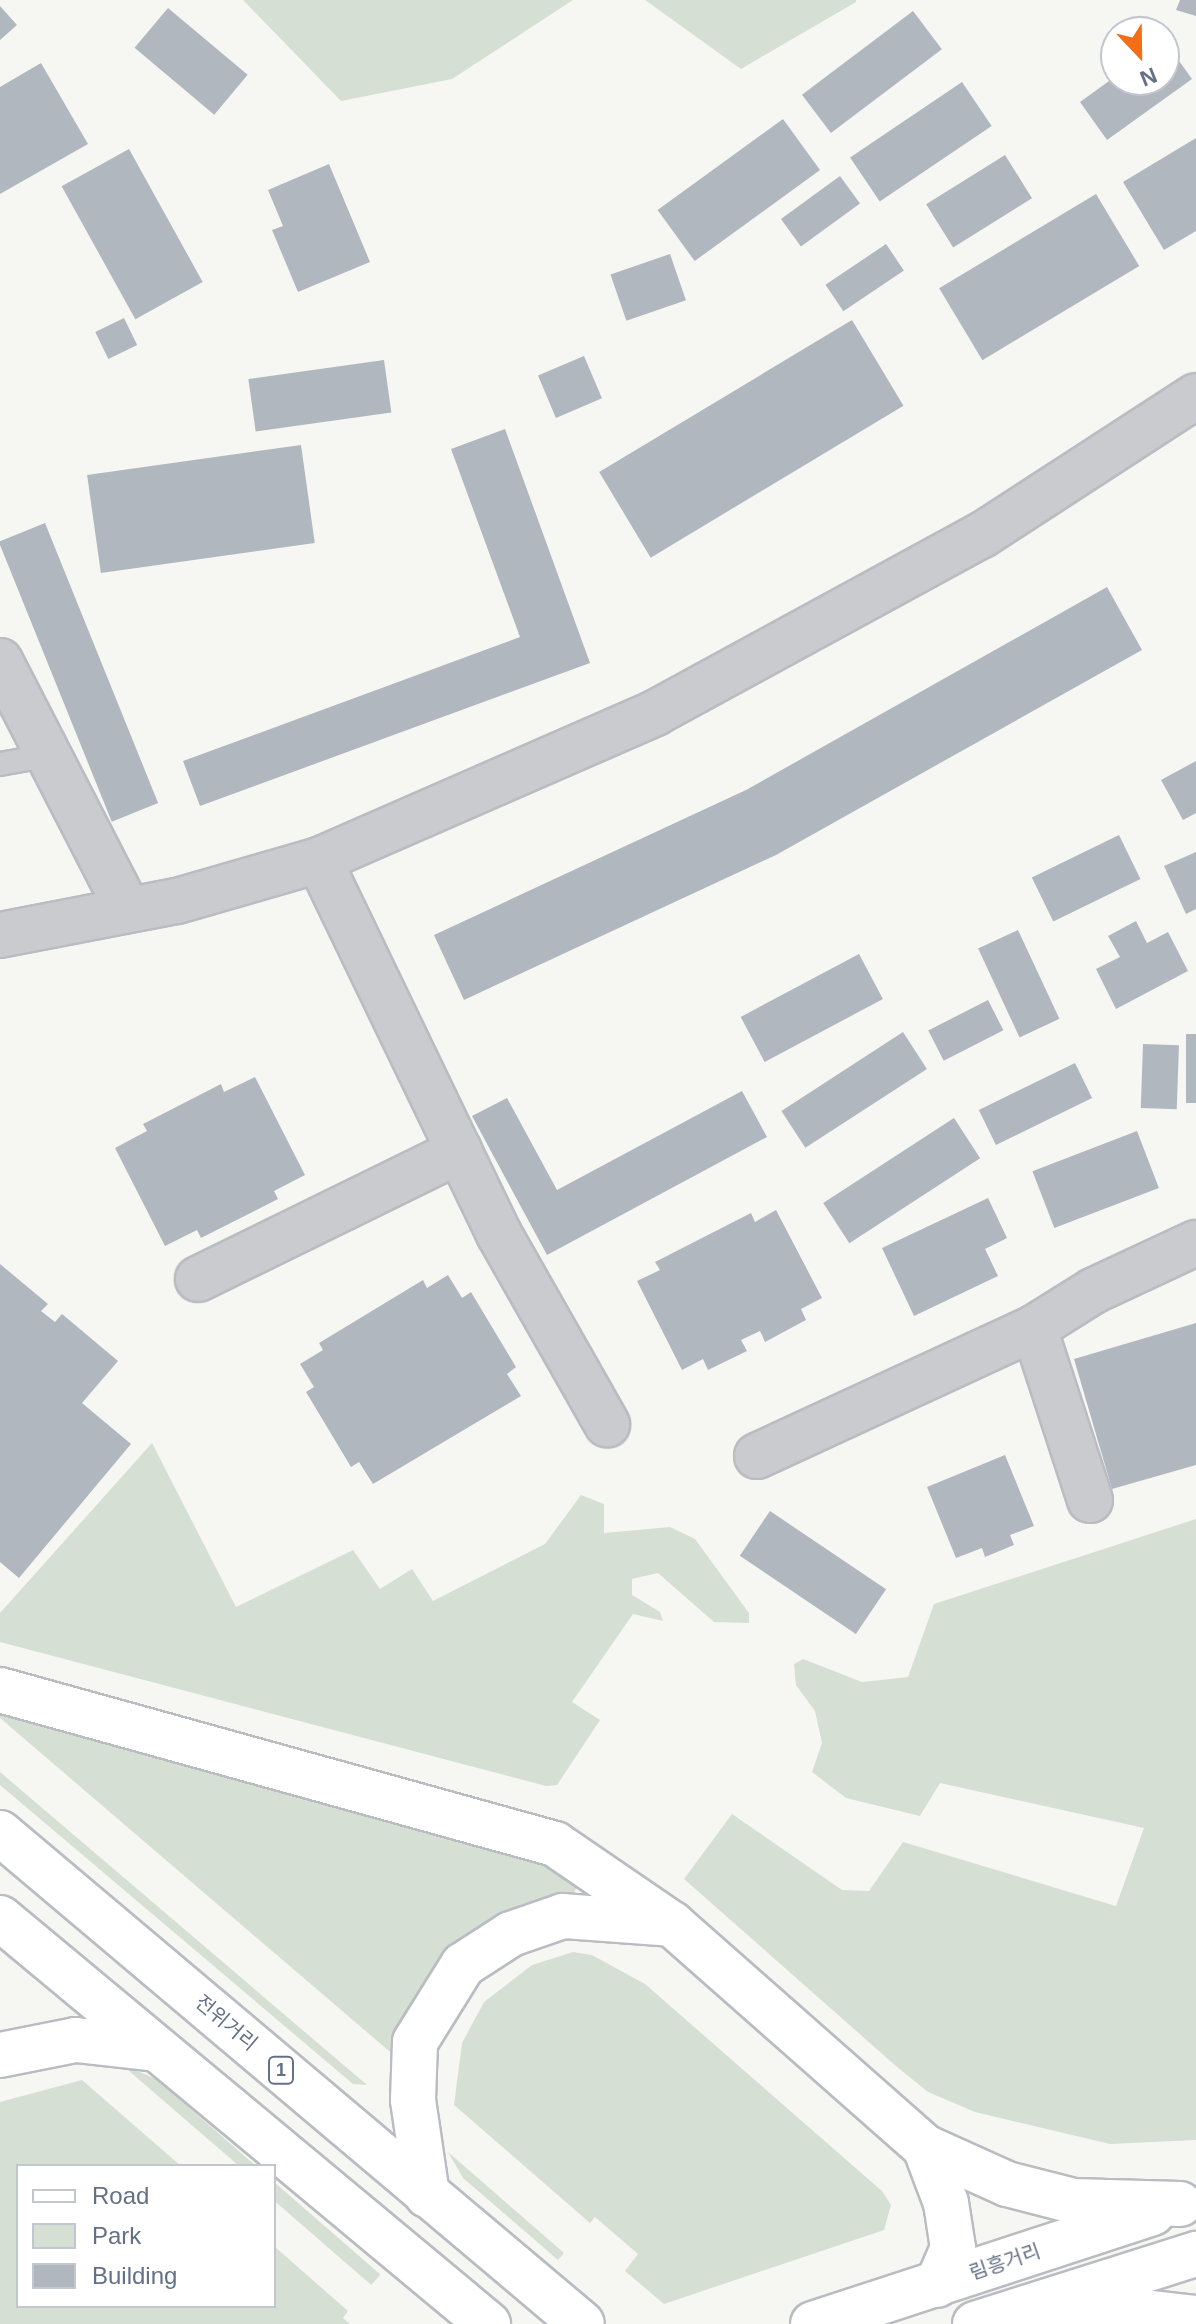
<!DOCTYPE html>
<meta charset="utf-8">
<style>
body{margin:0}
#map{position:relative;width:1196px;height:2324px;overflow:hidden;background:#f6f7f3;font-family:Helvetica,"Noto Sans KR",sans-serif}
div>[style]{position:absolute}
.green>*{inset:0;background:#d6dfd4;transform-origin:0 0}
.building>*{inset:0;background:#b1b7be;transform-origin:0 0}
.roads{filter:drop-shadow(2px 0 #b9bcc1) drop-shadow(-2px 0 #b9bcc1) drop-shadow(0 2px #b9bcc1) drop-shadow(0 -2px #b9bcc1)}
.service>*{height:22px;margin:-11px;padding:0 11px;transform-origin:11px;border-radius:11px;background:#c9cbcf}
.minor>*{height:44px;margin:-22px;padding:0 22px;transform-origin:22px;border-radius:22px;background:#c9cbcf}
.tertiary>*{height:44px;margin:-22px;padding:0 22px;transform-origin:22px;border-radius:22px;background:#c9cbcf}
.primary>*{height:44px;margin:-22px;padding:0 22px;transform-origin:22px;border-radius:22px;background:#fff}
span{translate:-50% -50%;white-space:nowrap;text-align:center;line-height:1.15;-webkit-text-stroke:8px #fff;paint-order:stroke}
.shield-label span{padding:2px 6px;background:#fff;border:2px solid;border-radius:6px;-webkit-text-stroke-width:0}
.shield-label{font-size:18px;color:#637187;font-weight:700}
.street-label{font-size:20px;color:#637187}
.legend{position:absolute;left:16px;top:2164px;width:260px;height:144px;box-sizing:border-box;background:#fff;border:2px solid #c1c6cf;margin:0;padding:10px 14px;list-style:none;font-size:24px;color:#637187}
.legend li{display:flex;align-items:center;gap:16px;height:40px}
.legend b{width:40px;border:2px solid #c1c6cf}
.north{position:absolute;left:1100px;top:16px;width:80px;height:80px;box-sizing:border-box;background:#fff;border:2px solid #c1c6cf;border-radius:50%;rotate:158deg;font-size:22px;font-weight:700;line-height:32px;text-align:center;color:#637187}
.north::after{content:'';display:block;margin:auto;width:28px;height:36px;background:#f36f17;clip-path:polygon(50% 0,100% 100%,50% 72%,0 100%)}
</style>
<div id="map">
<div class="green">
<div style="clip-path:polygon(243px 0,573px 0,452px 79px,341px 101px)"></div>
<div style="clip-path:polygon(645px 0,856px 0,856px 2px,741px 69px)"></div>
<div style="clip-path:polygon(152px 1443px,236px 1607px,353px 1550px,380px 1589px,412px 1569px,433px 1601px,545px 1544px,581px 1495px,604px 1504px,604px 1533px,670px 1527px,695px 1539px,749px 1613px,749px 1623px,714px 1622px,658px 1573px,632px 1579px,632px 1595px,660px 1612px,663px 1621px,633px 1614px,572px 1702px,600px 1720px,557px 1785px,546px 1786px,0 1642px,0 1613px)"></div>
<div style="clip-path:polygon(1196px 1519px,1196px 2140px,1110px 2144px,975px 2112px,928px 2092px,897px 2067px,684px 1879px,732px 1814px,842px 1890px,869px 1891px,903px 1842px,1116px 1906px,1144px 1828px,940px 1783px,920px 1816px,846px 1798px,812px 1772px,822px 1743px,815px 1711px,796px 1685px,794px 1664px,803px 1659px,862px 1682px,908px 1677px,934px 1604px)"></div>
<div style="clip-path:polygon(0 1709px,508px 1844px,575px 1880px,577px 1887px,573px 1895px,492px 1917px,449px 1949px,414px 2004px,396px 2057px,0 1718px)"></div>
<div style="clip-path:polygon(0 1772px,367px 2085px,353px 2084px,0 1785px)"></div>
<div style="clip-path:polygon(573px 1952px,592px 1955px,645px 1984px,882px 2191px,891px 2205px,884px 2230px,664px 2304px,625px 2271px,638px 2254px,595px 2217px,590px 2223px,454px 2105px,462px 2043px,484px 2002px,532px 1965px)"></div>
<div style="clip-path:polygon(121px 2064px,156px 2079px,256px 2166px,239px 2166px)"></div>
<div style="clip-path:polygon(82px 2080px,181px 2166px,18px 2166px,18px 2306px,274px 2306px,274px 2246px,348px 2311px,343px 2318px,350px 2324px,0 2324px,0 2102px)"></div>
<div style="clip-path:polygon(448px 2152px,564px 2253px,558px 2260px,463px 2178px)"></div>
<div style="left:274px;top:2182px;width:141px;height:14px;rotate:41deg"></div>
</div>
<div class="building">
<div style="clip-path:polygon(1180px 0,1196px 0,1196px 16px,1176px 10px)"></div>
<div style="clip-path:polygon(0 6px,17px 25px,0 40px)"></div>
<div style="left:168px;top:8px;width:104px;height:52px;rotate:40deg"></div>
<div style="left:913px;top:11px;width:48px;height:139px;rotate:53deg"></div>
<div style="clip-path:polygon(1164px 40px,1192px 79px,1107px 140px,1080px 102px,1116px 76px,1164px 80px)"></div>
<div style="clip-path:polygon(41px 63px,88px 144px,0 194px,0 87px)"></div>
<div style="left:962px;top:82px;width:53px;height:135px;rotate:56deg"></div>
<div style="left:783px;top:119px;width:63px;height:155px;rotate:54deg"></div>
<div style="clip-path:polygon(1196px 138px,1196px 231px,1164px 250px,1123px 182px)"></div>
<div style="left:129px;top:149px;width:152px;height:77px;rotate:61deg"></div>
<div style="left:1005px;top:155px;width:51px;height:93px;rotate:58deg"></div>
<div style="clip-path:polygon(329px 164px,370px 262px,298px 292px,272px 230px,283px 226px,268px 190px)"></div>
<div style="left:840px;top:176px;width:34px;height:73px;rotate:54deg"></div>
<div style="left:1096px;top:194px;width:84px;height:183px;rotate:59deg"></div>
<div style="left:886px;top:244px;width:32px;height:73px;rotate:56deg"></div>
<div style="left:670px;top:254px;width:49px;height:63px;rotate:71deg"></div>
<div style="left:124px;top:318px;width:30px;height:32px;rotate:64deg"></div>
<div style="left:852px;top:320px;width:100px;height:295px;rotate:59deg"></div>
<div style="left:584px;top:356px;width:46px;height:50px;rotate:67deg"></div>
<div style="left:384px;top:360px;width:53px;height:137px;rotate:82deg"></div>
<div style="clip-path:polygon(505px 429px,590px 663px,200px 806px,183px 761px,520px 637px,451px 449px)"></div>
<div style="left:301px;top:445px;width:99px;height:216px;rotate:82deg"></div>
<div style="left:45px;top:523px;width:302px;height:50px;rotate:68deg"></div>
<div style="clip-path:polygon(1107px 587px,1142px 650px,776px 855px,464px 1000px,434px 935px,746px 790px)"></div>
<div style="clip-path:polygon(1196px 761px,1196px 813px,1183px 820px,1161px 780px)"></div>
<div style="left:1119px;top:835px;width:49px;height:97px;rotate:64deg"></div>
<div style="clip-path:polygon(1196px 852px,1196px 909px,1186px 914px,1164px 866px)"></div>
<div style="clip-path:polygon(1136px 921px,1147px 943px,1168px 932px,1188px 971px,1116px 1009px,1096px 969px,1120px 957px,1108px 936px)"></div>
<div style="left:1018px;top:930px;width:98px;height:44px;rotate:65deg"></div>
<div style="left:859px;top:954px;width:51px;height:134px;rotate:62deg"></div>
<div style="left:988px;top:1000px;width:34px;height:67px;rotate:63deg"></div>
<div style="left:903px;top:1032px;width:44px;height:145px;rotate:57deg"></div>
<div style="left:1186px;top:1034px;width:10px;height:69px"></div>
<div style="left:1143px;top:1044px;width:36px;height:64px;rotate:2deg"></div>
<div style="left:1075px;top:1063px;width:39px;height:107px;rotate:64deg"></div>
<div style="clip-path:polygon(255px 1077px,305px 1175px,274px 1191px,278px 1199px,201px 1238px,197px 1230px,165px 1246px,115px 1148px,147px 1131px,143px 1124px,221px 1084px,224px 1092px)"></div>
<div style="clip-path:polygon(742px 1091px,767px 1137px,547px 1255px,472px 1116px,507px 1098px,557px 1190px)"></div>
<div style="left:954px;top:1118px;width:48px;height:156px;rotate:57deg"></div>
<div style="left:1137px;top:1131px;width:61px;height:112px;rotate:69deg"></div>
<div style="clip-path:polygon(988px 1198px,1007px 1238px,985px 1249px,998px 1276px,914px 1316px,882px 1248px)"></div>
<div style="clip-path:polygon(776px 1210px,822px 1298px,801px 1309px,806px 1320px,765px 1342px,760px 1331px,741px 1340px,747px 1351px,708px 1370px,703px 1359px,682px 1370px,637px 1281px,660px 1270px,655px 1262px,751px 1213px,755px 1222px)"></div>
<div style="clip-path:polygon(0 1264px,48px 1304px,41px 1311px,55px 1322px,62px 1314px,118px 1361px,82px 1403px,131px 1444px,19px 1578px,0 1562px)"></div>
<div style="clip-path:polygon(448px 1275px,462px 1298px,471px 1292px,516px 1367px,507px 1374px,521px 1396px,373px 1484px,359px 1462px,351px 1467px,306px 1392px,314px 1387px,300px 1364px,323px 1350px,319px 1343px,423px 1280px,427px 1288px)"></div>
<div style="clip-path:polygon(1196px 1323px,1196px 1465px,1112px 1489px,1074px 1359px)"></div>
<div style="clip-path:polygon(1005px 1455px,1034px 1526px,1010px 1535px,1014px 1545px,985px 1557px,982px 1548px,956px 1558px,927px 1487px)"></div>
<div style="left:770px;top:1511px;width:140px;height:54px;rotate:34deg"></div>
</div>
<div class="roads">
<div class="service">
<div style="left:0;top:764px;width:51px;rotate:-10.2deg"></div>
</div>
<div class="minor">
<div style="left:0;top:661px;width:278px;rotate:62.8deg"></div>
<div style="left:319px;top:860px;width:415px;rotate:64.3deg"></div>
<div style="left:499px;top:1234px;width:219px;rotate:60.4deg"></div>
<div style="left:198px;top:1279px;width:291px;rotate:-26.1deg"></div>
<div style="left:757px;top:1456px;width:305px;rotate:-24.8deg"></div>
<div style="left:1090px;top:1500px;width:181px;rotate:-108deg"></div>
<div style="left:1034px;top:1328px;width:70px;rotate:-32.1deg"></div>
<div style="left:1093px;top:1291px;width:114px;rotate:-25deg"></div>
</div>
<div class="tertiary">
<div style="left:0;top:935px;width:180px;rotate:-10.9deg"></div>
<div style="left:177px;top:901px;width:148px;rotate:-16.1deg"></div>
<div style="left:319px;top:860px;width:367px;rotate:-23.6deg"></div>
<div style="left:655px;top:713px;width:372px;rotate:-28.6deg"></div>
<div style="left:982px;top:535px;width:255px;rotate:-33deg"></div>
</div>
<div class="primary">
<div style="left:0;top:1690px;width:576px;rotate:15.51deg"></div>
<div style="left:555px;top:1844px;width:142px;rotate:34.4deg"></div>
<div style="left:672px;top:1924px;width:337px;rotate:41.4deg"></div>
<div style="left:925px;top:2147px;width:90px;rotate:24.3deg"></div>
<div style="left:1007px;top:2184px;width:68px;rotate:14.4deg"></div>
<div style="left:1073px;top:2201px;width:107px;rotate:1.6deg"></div>
<div style="left:0;top:1833px;width:761px;rotate:40.15deg"></div>
<div style="left:0;top:1918px;width:635px;rotate:39.76deg"></div>
<div style="left:0;top:2055px;width:77px;rotate:-11.2deg"></div>
<div style="left:76px;top:2040px;width:81px;rotate:6.3deg"></div>
<div style="left:925px;top:2147px;width:60px;rotate:69.4deg"></div>
<div style="left:946px;top:2203px;width:46px;rotate:81.2deg"></div>
<div style="left:953px;top:2248px;width:40px;rotate:113.4deg"></div>
<div style="left:427px;top:2195px;width:96px;rotate:-98.4deg"></div>
<div style="left:413px;top:2100px;width:58px;rotate:-88deg"></div>
<div style="left:415px;top:2042px;width:91px;rotate:-58.1deg"></div>
<div style="left:463px;top:1965px;width:57px;rotate:-32.9deg"></div>
<div style="left:511px;top:1934px;width:55px;rotate:-19.1deg"></div>
<div style="left:563px;top:1916px;width:109px;rotate:4.2deg"></div>
<div style="left:1062px;top:2313px;width:47px;rotate:-6.1deg"></div>
<div style="left:1109px;top:2308px;width:88px;rotate:6.6deg"></div>
<div style="left:813px;top:2324px;width:357px;rotate:-18.1deg"></div>
<div style="left:975px;top:2324px;width:232px;rotate:-17.6deg"></div>
</div>
</div>
<div class="shield-label">
<span style="left:281px;top:2070px">1</span>
</div>
<div class="street-label">
<span style="left:226px;top:2023px;rotate:40deg">전위거리</span>
<span style="left:1005px;top:2262px;rotate:-19deg">림흥거리</span>
</div>
<ul class="legend">
<li><b style="height:10px;background:#fff"></b>Road</li>
<li><b style="height:22px;background:#d6dfd4"></b>Park</li>
<li><b style="height:22px;background:#b1b7be"></b>Building</li>
</ul>
<div class="north">N</div>
</div>
